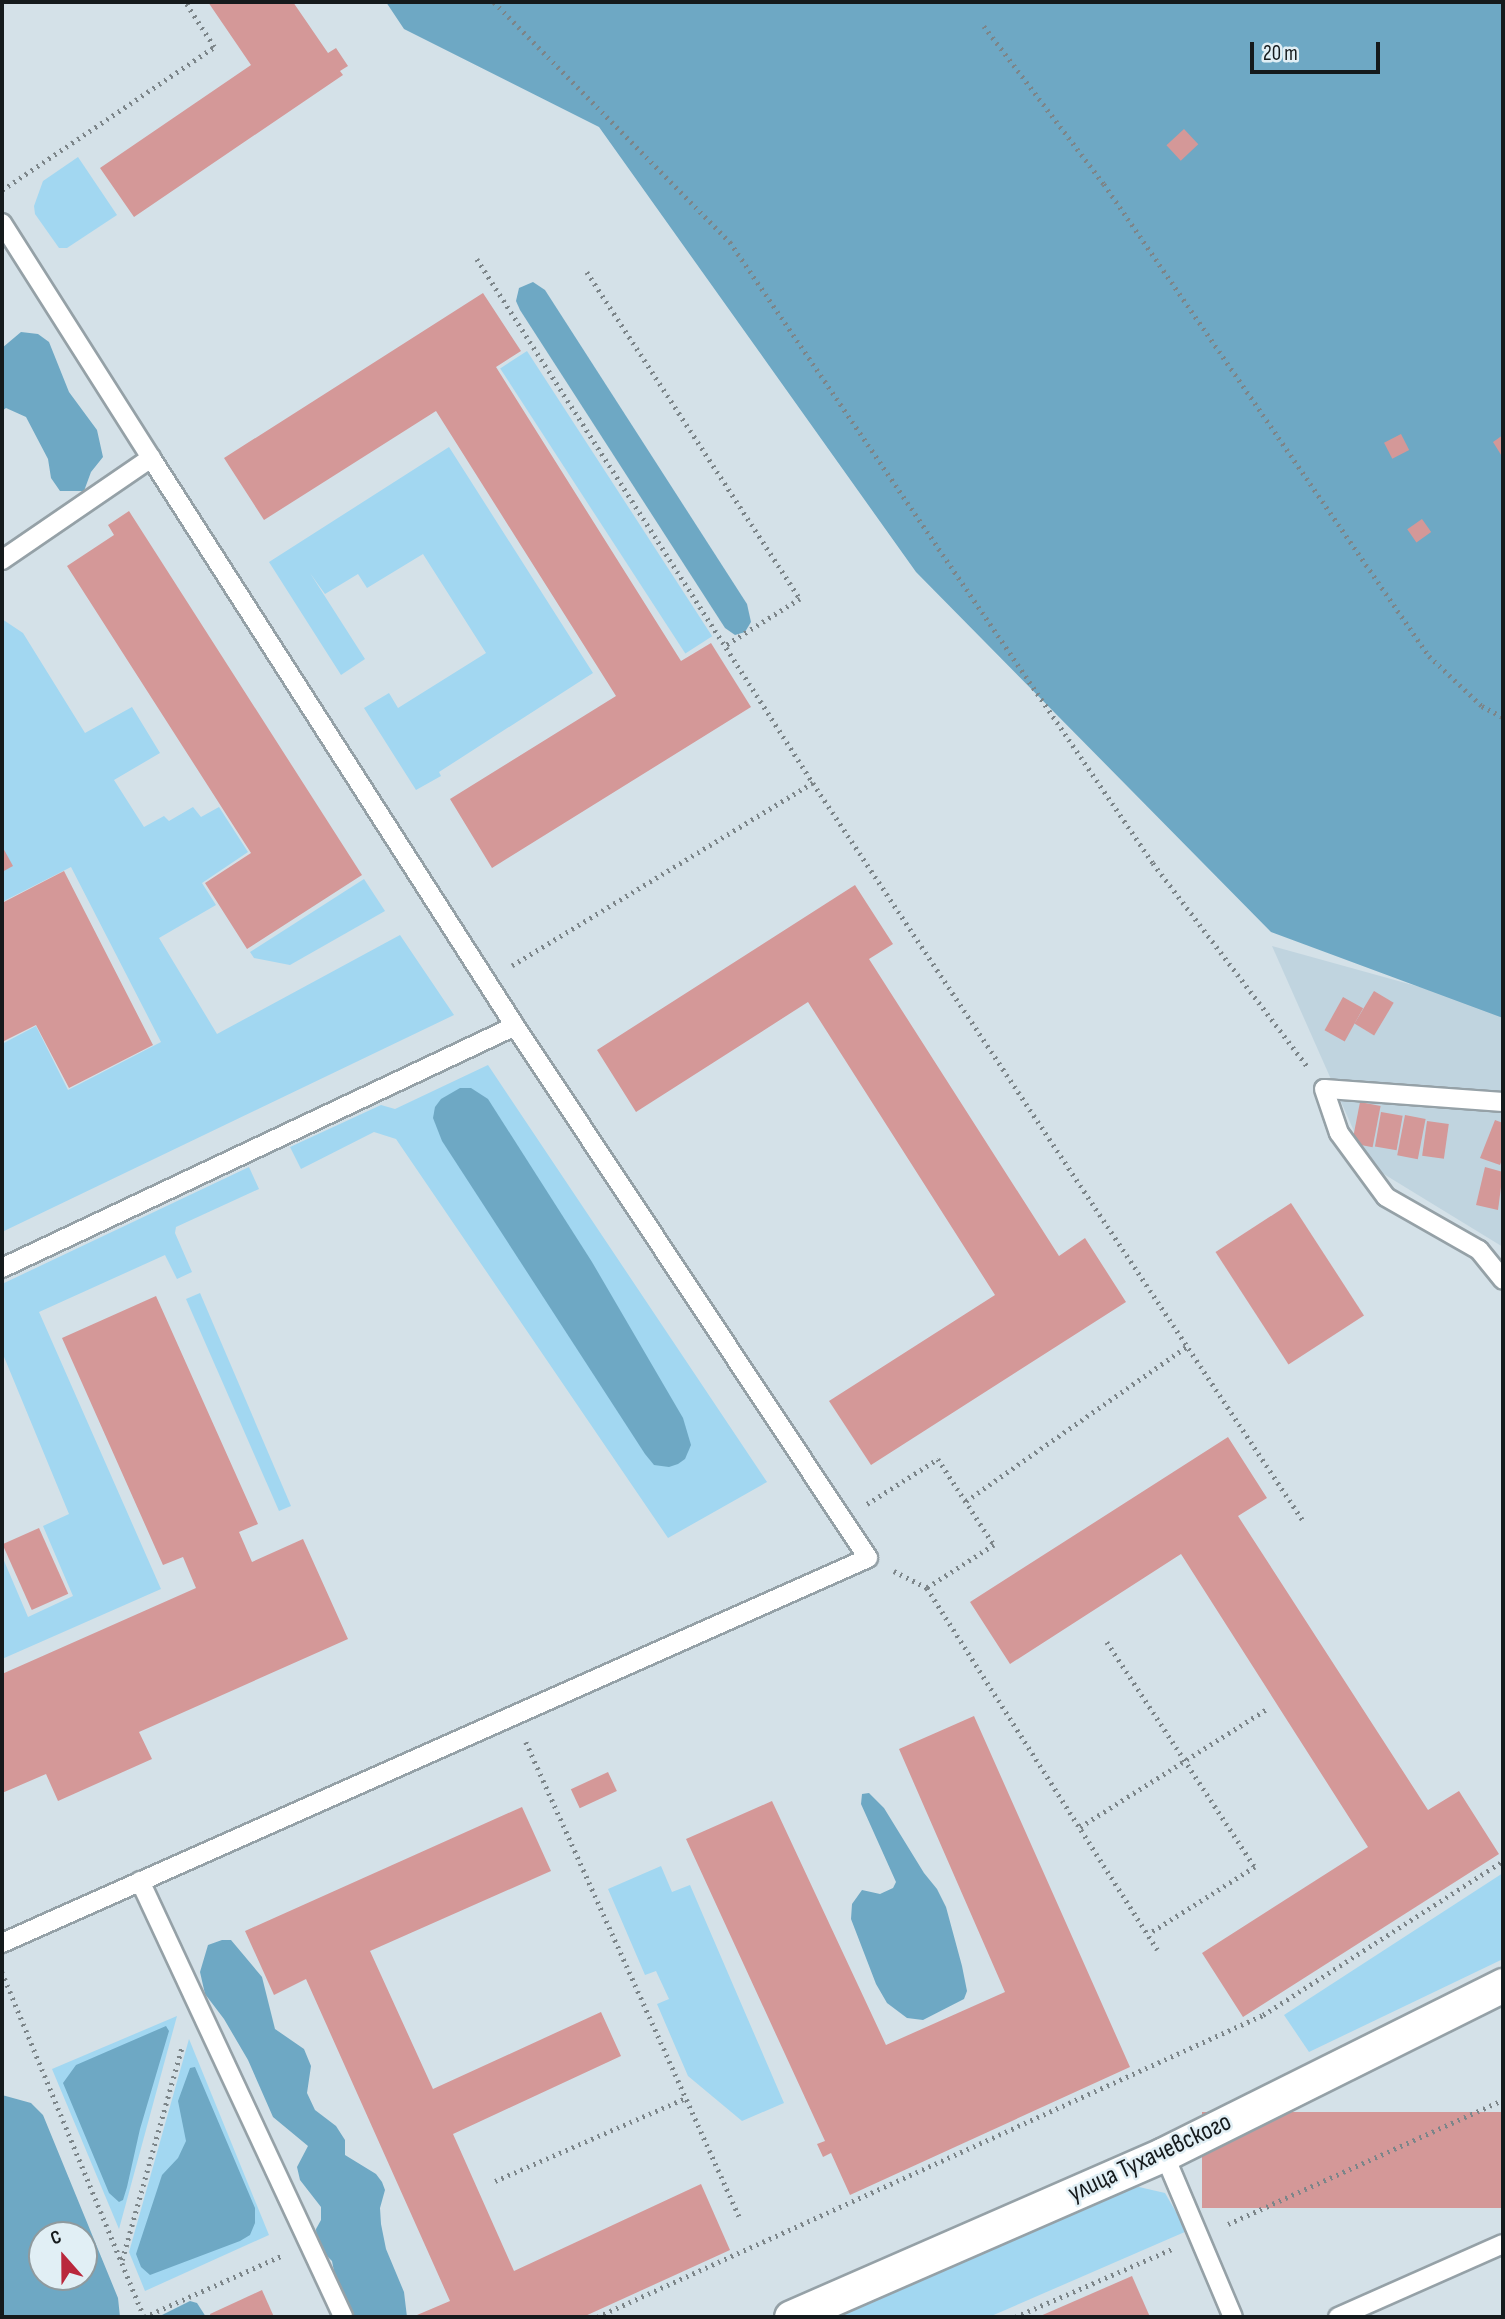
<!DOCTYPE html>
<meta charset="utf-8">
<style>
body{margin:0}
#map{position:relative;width:1505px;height:2319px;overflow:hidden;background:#d4e1e8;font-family:"Sofia Sans Condensed",sans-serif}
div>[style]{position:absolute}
.built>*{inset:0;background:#c0d4df}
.green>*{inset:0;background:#a2d7f1;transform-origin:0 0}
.forest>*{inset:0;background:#6ea8c4}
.building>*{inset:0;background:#d49898;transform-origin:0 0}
.path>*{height:4.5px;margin-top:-2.25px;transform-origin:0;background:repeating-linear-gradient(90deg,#7c8589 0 2px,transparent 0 7px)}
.roads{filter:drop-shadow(2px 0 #95a1a7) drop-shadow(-2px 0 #95a1a7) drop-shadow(0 2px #95a1a7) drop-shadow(0 -2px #95a1a7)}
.service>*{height:18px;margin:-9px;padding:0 9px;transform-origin:9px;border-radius:9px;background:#fff}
.minor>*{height:33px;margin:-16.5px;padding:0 16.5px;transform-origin:16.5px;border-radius:16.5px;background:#fff}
span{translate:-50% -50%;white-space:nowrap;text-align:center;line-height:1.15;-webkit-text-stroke:5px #e1eff5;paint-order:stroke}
.street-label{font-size:26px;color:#151a1c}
.frame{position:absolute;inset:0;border:4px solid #151a1c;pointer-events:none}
.north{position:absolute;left:28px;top:2221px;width:70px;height:70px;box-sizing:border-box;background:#e1eff5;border:2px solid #8f9a9e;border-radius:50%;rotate:339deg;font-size:19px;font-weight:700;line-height:28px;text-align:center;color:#151a1c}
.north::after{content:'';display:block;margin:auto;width:24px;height:32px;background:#b9273c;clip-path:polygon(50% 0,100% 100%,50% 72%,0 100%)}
.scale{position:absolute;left:1250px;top:42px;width:130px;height:32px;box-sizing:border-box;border:4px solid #151a1c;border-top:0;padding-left:9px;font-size:21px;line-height:24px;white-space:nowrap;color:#151a1c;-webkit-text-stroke:5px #e1eff5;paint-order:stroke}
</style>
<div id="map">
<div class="built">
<div style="clip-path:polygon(1272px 946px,1503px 1010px,1503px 1247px,1369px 1165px)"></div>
</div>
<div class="green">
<div style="clip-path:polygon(78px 157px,117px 215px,67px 248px,59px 248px,35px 214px,34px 206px,43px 181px)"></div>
<div style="left:527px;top:351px;width:340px;height:32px;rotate:57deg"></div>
<div style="clip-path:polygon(449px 447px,593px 673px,439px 772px,441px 776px,416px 790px,364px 708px,389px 693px,398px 708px,486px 653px,423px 554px,367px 588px,358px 574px,325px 594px,310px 573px,365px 659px,341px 675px,269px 562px)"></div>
<div style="clip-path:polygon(2px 619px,23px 633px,85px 733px,132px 707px,160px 753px,114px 780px,144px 827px,164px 816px,169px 821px,193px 807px,201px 817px,219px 807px,248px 852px,202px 883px,216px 905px,159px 938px,217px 1034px,400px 935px,454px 1015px,2px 1232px,2px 1044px,36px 1026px,68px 1090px,161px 1042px,71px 867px,2px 902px)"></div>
<div style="clip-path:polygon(364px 879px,385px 911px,290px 965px,254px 958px,250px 952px)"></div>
<div style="clip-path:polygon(488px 1065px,767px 1482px,668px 1538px,396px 1139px,374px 1132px,301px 1169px,290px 1147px,381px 1105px,395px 1109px)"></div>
<div style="clip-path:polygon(249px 1167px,259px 1189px,176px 1227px,175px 1233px,192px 1272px,177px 1279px,165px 1255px,39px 1312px,161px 1589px,2px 1659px,2px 1556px,28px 1617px,73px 1596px,43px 1526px,69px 1514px,2px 1352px,2px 1284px)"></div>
<div style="clip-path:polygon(200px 1293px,291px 1506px,279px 1511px,186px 1299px)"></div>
<div style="clip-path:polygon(661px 1866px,672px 1892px,690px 1885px,784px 2103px,742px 2121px,688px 2076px,657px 2004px,669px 1999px,656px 1971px,645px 1975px,608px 1889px)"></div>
<div style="clip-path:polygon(1503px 1873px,1503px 1959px,1309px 2052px,1284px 2015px)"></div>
<div style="clip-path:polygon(177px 2016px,119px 2229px,52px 2069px)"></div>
<div style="clip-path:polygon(189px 2039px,269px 2235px,145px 2291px,129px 2252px)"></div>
<div style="clip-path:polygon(1139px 2187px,1165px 2193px,1187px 2231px,989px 2317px,823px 2317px,1114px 2190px)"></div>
</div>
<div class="forest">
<div style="clip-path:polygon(386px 2px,1503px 2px,1503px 1018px,1271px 932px,916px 572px,599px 127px,404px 29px)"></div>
<div style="clip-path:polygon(533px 282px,545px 290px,747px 604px,751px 622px,745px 632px,735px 635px,725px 628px,520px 310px,516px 301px,519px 288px)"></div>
<div style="clip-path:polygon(21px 332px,38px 334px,49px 342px,69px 392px,97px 430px,103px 457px,91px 472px,84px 491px,60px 491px,51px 478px,48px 459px,26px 417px,6px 408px,2px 411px,2px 348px)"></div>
<div style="clip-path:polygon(460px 1088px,471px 1088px,488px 1099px,592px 1262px,683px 1418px,691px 1445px,685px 1459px,678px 1464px,669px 1467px,654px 1465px,645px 1454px,442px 1141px,433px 1118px,435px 1107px,441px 1099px)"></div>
<div style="clip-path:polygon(869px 1793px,884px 1808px,924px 1873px,937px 1889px,946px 1907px,962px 1966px,967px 1991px,964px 1999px,923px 2020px,907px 2018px,887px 2003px,876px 1984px,851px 1919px,852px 1904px,862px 1890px,880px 1894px,893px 1888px,896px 1882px,861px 1804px,862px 1794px)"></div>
<div style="clip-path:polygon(222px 1940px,231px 1940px,262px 1977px,275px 2029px,304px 2049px,311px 2066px,307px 2093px,315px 2110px,336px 2126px,345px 2140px,345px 2155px,376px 2174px,382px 2182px,385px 2190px,380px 2208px,381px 2224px,386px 2249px,404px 2292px,407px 2317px,352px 2317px,337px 2287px,332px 2261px,317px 2246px,316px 2229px,321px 2220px,321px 2207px,300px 2180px,297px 2167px,308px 2146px,273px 2117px,248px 2060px,224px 2019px,205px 1994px,200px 1972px,208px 1945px)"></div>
<div style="clip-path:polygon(166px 2026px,169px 2031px,140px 2129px,127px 2187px,123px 2200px,119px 2202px,109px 2193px,63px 2083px,76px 2065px)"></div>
<div style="clip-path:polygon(195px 2067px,255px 2208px,255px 2223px,250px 2235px,240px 2241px,150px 2275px,141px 2267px,136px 2254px,162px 2175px,178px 2158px,186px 2141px,178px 2101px,190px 2068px)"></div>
<div style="clip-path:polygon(evenodd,2px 2095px,31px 2103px,43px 2115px,118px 2298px,120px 2317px,2px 2317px,2px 2095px,42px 2235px,84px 2235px,84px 2277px,42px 2277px,42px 2235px)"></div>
<div style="clip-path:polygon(190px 2301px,197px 2303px,206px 2317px,158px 2317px)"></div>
</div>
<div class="building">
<div style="clip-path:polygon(208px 2px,293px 2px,328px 53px,336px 48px,348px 66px,340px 71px,343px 75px,134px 217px,100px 168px,251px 65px)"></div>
<div style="left:1184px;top:129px;width:21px;height:24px;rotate:47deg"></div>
<div style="clip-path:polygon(483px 293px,521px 351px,496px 367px,681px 661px,711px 643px,751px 707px,492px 868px,450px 799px,616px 696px,436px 411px,264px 520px,224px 458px)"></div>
<div style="left:1401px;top:434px;width:18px;height:19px;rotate:63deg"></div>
<div style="clip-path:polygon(1503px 435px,1503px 458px,1493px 442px)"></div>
<div style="clip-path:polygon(129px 511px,362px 875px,247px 949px,205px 883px,251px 853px,67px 566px,114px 535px,108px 525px)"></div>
<div style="left:1422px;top:519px;width:16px;height:18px;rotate:55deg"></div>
<div style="clip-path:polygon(2px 846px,13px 866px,2px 872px)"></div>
<div style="clip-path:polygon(64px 871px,153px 1045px,69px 1088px,36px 1025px,2px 1042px,2px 903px)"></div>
<div style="clip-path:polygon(855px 885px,893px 944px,869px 959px,1059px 1256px,1085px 1238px,1126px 1302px,871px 1465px,829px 1401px,995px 1295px,808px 1002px,636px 1112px,597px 1050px)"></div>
<div style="left:1374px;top:991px;width:23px;height:38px;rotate:31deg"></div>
<div style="left:1343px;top:997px;width:23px;height:38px;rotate:29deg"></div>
<div style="left:1360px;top:1102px;width:21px;height:42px;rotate:11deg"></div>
<div style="left:1381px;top:1112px;width:22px;height:35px;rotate:10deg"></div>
<div style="left:1405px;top:1115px;width:21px;height:41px;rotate:11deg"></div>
<div style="clip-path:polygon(1495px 1120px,1503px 1123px,1503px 1157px,1500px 1165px,1480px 1158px)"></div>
<div style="left:1427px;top:1121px;width:22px;height:35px;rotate:8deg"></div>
<div style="clip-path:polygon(1485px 1167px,1503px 1172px,1498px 1210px,1476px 1205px)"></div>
<div style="left:1291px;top:1203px;width:134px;height:90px;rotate:57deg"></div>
<div style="clip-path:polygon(156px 1296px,258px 1524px,239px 1532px,252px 1562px,303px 1539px,348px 1639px,139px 1732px,152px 1759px,58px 1801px,46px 1774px,2px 1793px,2px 1674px,196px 1588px,183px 1557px,163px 1565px,62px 1338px)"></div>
<div style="clip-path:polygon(1228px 1437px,1267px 1498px,1238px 1516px,1428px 1810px,1459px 1791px,1499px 1854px,1243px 2017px,1202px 1953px,1368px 1847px,1181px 1554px,1010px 1664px,970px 1602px)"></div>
<div style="left:39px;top:1528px;width:72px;height:40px;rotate:66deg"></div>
<div style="clip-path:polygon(974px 1716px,1130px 2067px,850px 2195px,831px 2153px,823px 2157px,817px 2144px,825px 2141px,686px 1839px,772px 1801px,886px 2045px,1005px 1992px,899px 1749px)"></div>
<div style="left:608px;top:1772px;width:21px;height:41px;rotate:65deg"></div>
<div style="clip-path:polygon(522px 1807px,551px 1871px,370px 1951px,433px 2089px,601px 2012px,621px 2056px,453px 2134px,514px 2271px,701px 2184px,730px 2250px,583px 2317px,418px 2317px,417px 2315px,450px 2301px,306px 1979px,274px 1995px,245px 1931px)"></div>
<div style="left:1503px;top:2112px;width:96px;height:301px;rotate:90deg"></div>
<div style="clip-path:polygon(1132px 2276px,1150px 2317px,1038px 2317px)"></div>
<div style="clip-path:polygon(262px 2290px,274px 2317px,211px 2317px,210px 2314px)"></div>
</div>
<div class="path">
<div style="left:494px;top:2px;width:337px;rotate:45.5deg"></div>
<div style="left:730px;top:242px;width:751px;rotate:55.74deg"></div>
<div style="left:1153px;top:863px;width:255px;rotate:52.8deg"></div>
<div style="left:984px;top:26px;width:198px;rotate:52.8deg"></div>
<div style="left:1104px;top:184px;width:573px;rotate:55.45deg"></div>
<div style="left:1429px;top:656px;width:73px;rotate:43.3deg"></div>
<div style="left:1482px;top:706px;width:24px;rotate:28deg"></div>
<div style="left:2px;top:190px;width:256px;rotate:-34deg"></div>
<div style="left:214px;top:47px;width:54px;rotate:-122.8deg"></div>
<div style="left:477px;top:259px;width:622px;rotate:57.33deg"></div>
<div style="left:813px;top:783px;width:352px;rotate:148.7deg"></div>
<div style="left:587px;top:272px;width:390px;rotate:56.9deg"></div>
<div style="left:800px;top:599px;width:89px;rotate:147.9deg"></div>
<div style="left:813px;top:783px;width:887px;rotate:56.4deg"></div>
<div style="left:966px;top:1501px;width:270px;rotate:-35deg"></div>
<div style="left:867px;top:1504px;width:84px;rotate:-32.4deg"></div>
<div style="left:938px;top:1459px;width:103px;rotate:56.9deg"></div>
<div style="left:994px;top:1545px;width:80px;rotate:147.3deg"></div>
<div style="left:894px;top:1571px;width:37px;rotate:27deg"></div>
<div style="left:927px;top:1588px;width:429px;rotate:57.5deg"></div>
<div style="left:1107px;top:1642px;width:269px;rotate:56.7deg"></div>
<div style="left:1255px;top:1867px;width:125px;rotate:147.7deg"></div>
<div style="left:526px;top:1742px;width:520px;rotate:65.8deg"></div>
<div style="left:1080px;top:1827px;width:222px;rotate:-32.3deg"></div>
<div style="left:2px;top:1972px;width:373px;rotate:67.6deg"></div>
<div style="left:144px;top:2317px;width:150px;rotate:-24deg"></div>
<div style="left:495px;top:2181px;width:208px;rotate:-23.5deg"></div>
<div style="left:1228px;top:2224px;width:302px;rotate:-24.3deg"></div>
<div style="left:122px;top:2260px;width:222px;rotate:-74.3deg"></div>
<div style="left:597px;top:2317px;width:731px;rotate:-24.39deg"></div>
<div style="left:1263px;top:2015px;width:285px;rotate:-32.7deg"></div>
<div style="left:1015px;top:2317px;width:171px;rotate:-23.4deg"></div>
</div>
<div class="roads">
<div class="service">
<div style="left:2px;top:223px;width:278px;rotate:57.6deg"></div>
<div style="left:2px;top:560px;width:181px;rotate:-34.4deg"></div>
<div style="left:151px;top:458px;width:675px;rotate:57.35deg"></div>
<div style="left:515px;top:1026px;width:638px;rotate:56.43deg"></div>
<div style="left:868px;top:1558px;width:948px;rotate:156.03deg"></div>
<div style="left:1503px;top:1102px;width:179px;rotate:-175.8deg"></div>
<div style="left:1324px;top:1089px;width:46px;rotate:71.2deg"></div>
<div style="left:1339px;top:1133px;width:79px;rotate:53.7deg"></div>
<div style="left:1386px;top:1197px;width:107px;rotate:29.7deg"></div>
<div style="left:1479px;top:1250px;width:38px;rotate:51deg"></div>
<div style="left:2px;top:1268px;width:567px;rotate:-25.25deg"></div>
<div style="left:140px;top:1881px;width:481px;rotate:65deg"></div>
<div style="left:1164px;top:2154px;width:177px;rotate:67.1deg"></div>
<div style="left:1338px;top:2317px;width:180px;rotate:-23.9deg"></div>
</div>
<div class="minor">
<div style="left:791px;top:2317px;width:407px;rotate:-23.6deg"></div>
<div style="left:1164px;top:2154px;width:379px;rotate:-26.5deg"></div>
</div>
</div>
<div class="street-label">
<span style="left:1150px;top:2158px;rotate:-25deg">улица Тухачевского</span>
</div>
<div class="frame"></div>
<div class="north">С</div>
<div class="scale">20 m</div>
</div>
